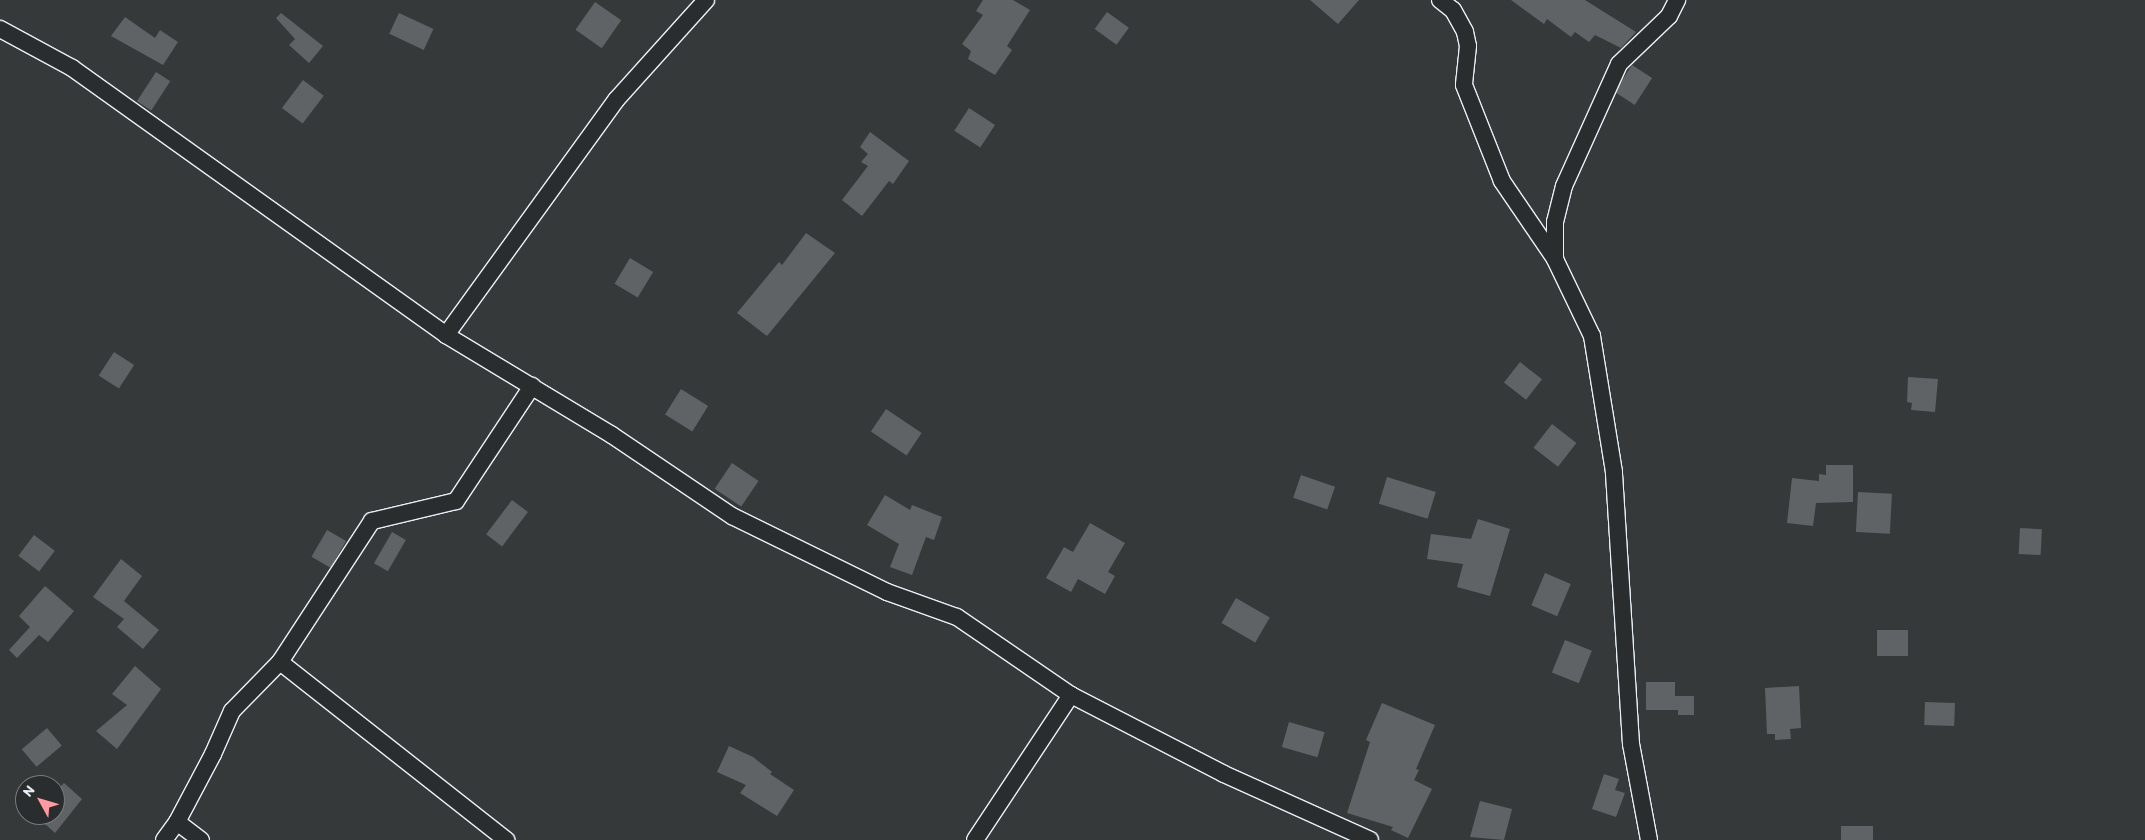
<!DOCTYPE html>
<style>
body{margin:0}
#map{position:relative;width:2145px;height:840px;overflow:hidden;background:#35393a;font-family:Itim,sans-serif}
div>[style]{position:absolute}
.building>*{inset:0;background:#5f6365;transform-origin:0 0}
.roads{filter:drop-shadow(1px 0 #e8f1f8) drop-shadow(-1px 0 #e8f1f8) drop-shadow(0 1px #e8f1f8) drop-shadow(0 -1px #e8f1f8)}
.street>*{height:16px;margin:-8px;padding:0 8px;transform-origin:8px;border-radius:8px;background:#2a2d2e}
span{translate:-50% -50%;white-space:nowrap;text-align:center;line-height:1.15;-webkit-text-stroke:4px #2a2d2e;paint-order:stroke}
.north{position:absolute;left:15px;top:775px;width:50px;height:50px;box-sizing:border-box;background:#2a2d2e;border:1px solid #767b7f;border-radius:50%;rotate:309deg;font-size:14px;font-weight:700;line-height:20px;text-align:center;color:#e8f1f8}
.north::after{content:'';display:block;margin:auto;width:18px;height:22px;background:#ff9aa2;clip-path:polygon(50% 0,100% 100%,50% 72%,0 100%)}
</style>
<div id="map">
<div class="building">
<div style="clip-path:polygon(983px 0,1013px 0,1030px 10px,1007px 46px,1012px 50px,995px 75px,968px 59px,971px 51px,962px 44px,983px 15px,976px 11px)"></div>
<div style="clip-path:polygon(1310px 0,1359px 0,1338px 24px)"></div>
<div style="clip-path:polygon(1511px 0,1585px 0,1636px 32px,1621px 48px,1595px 35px,1589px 42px,1575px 32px,1571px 37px,1547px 19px,1544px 24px)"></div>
<div style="left:595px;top:2px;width:32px;height:34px;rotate:35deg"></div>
<div style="left:1107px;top:12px;width:27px;height:21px;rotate:36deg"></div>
<div style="clip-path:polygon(281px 13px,323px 46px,309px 63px,289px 45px,295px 39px,276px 18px)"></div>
<div style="left:399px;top:13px;width:38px;height:23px;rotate:25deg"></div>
<div style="clip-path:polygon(125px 17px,155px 38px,160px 30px,178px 42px,163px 65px,111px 36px)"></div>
<div style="left:1632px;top:65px;width:24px;height:32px;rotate:33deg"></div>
<div style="left:156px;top:72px;width:17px;height:35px;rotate:33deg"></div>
<div style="left:303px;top:80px;width:26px;height:35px;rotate:37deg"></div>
<div style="left:969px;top:108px;width:31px;height:27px;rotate:33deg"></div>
<div style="clip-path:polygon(870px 132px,909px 161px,893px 184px,889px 181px,862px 216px,842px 200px,868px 166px,861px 162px,868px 154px,860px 147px)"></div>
<div style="clip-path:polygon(806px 233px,835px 253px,767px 336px,737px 313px,779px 262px,782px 265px)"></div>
<div style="left:630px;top:258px;width:27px;height:30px;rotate:31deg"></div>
<div style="left:114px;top:352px;width:24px;height:28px;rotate:33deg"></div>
<div style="left:1520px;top:362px;width:28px;height:26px;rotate:38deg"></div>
<div style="clip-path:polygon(1908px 377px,1938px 379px,1935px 412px,1911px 410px,1912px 403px,1907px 402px)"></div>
<div style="left:681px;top:389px;width:32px;height:30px;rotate:32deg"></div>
<div style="left:886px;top:409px;width:43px;height:27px;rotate:34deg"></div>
<div style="left:1552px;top:424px;width:31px;height:30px;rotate:38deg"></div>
<div style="left:732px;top:463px;width:32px;height:31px;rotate:34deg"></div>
<div style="clip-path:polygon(1826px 465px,1853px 465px,1853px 502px,1816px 503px,1813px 526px,1787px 523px,1792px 478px,1819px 481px,1819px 474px,1826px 475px)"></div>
<div style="left:1301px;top:475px;width:36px;height:24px;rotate:19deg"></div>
<div style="left:1387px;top:477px;width:51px;height:28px;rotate:17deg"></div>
<div style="left:1858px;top:492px;width:34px;height:40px;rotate:3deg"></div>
<div style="clip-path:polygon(885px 495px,910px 510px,912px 505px,942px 517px,934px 540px,926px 537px,912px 575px,890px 567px,899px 544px,867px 525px)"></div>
<div style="left:512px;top:500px;width:20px;height:43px;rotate:37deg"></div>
<div style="clip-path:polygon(1478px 519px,1510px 529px,1490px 596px,1457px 587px,1463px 564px,1427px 559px,1431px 534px,1471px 539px)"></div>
<div style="clip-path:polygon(1090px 523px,1125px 543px,1108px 572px,1115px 576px,1105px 594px,1078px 579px,1071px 592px,1046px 578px,1064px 547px,1073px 552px)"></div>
<div style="left:2020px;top:528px;width:22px;height:26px;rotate:3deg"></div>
<div style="left:327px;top:530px;width:22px;height:31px;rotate:30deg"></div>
<div style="left:392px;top:532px;width:16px;height:36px;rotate:30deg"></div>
<div style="left:34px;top:535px;width:26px;height:26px;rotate:37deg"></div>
<div style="clip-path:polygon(121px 559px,142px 576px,124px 601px,159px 630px,143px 649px,117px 627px,124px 619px,93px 597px)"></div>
<div style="left:1545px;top:573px;width:28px;height:35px;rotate:23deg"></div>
<div style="clip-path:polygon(45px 586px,74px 611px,48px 642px,39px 635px,17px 658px,9px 650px,30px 627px,19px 616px)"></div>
<div style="left:1236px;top:598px;width:39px;height:29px;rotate:30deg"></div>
<div style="left:1877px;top:630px;width:31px;height:26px"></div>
<div style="left:1565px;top:640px;width:29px;height:35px;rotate:22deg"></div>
<div style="clip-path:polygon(135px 666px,161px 689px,117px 749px,96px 731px,127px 705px,112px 694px)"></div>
<div style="clip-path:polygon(1646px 682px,1675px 682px,1675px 696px,1694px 696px,1694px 715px,1678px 715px,1678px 710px,1646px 710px)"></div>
<div style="clip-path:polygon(1799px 686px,1801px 728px,1790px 729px,1791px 739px,1775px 740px,1775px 734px,1767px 734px,1765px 688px)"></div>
<div style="left:1925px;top:702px;width:30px;height:23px;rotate:2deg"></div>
<div style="clip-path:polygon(1382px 703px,1435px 725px,1416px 769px,1419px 770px,1414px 780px,1432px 789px,1408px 838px,1391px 830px,1393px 827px,1347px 813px,1370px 742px,1366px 740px)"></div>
<div style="left:1289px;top:722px;width:37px;height:26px;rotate:16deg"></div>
<div style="left:47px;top:728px;width:23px;height:33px;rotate:50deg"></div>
<div style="clip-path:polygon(729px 746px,753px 757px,772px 772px,770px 774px,794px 790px,777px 816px,740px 793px,746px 785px,717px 772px)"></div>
<div style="clip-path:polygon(1604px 774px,1619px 779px,1615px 790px,1625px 793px,1616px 817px,1592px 809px)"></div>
<div style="clip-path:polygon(64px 783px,82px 799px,55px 833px,35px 815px,55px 815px,55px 792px)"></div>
<div style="clip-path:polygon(1480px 801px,1512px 809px,1504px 840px,1470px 837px)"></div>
<div style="left:1841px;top:826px;width:32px;height:14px"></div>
</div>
<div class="roads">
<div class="street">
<div style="left:1440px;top:0;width:16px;rotate:38deg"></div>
<div style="left:1453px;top:10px;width:25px;rotate:61deg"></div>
<div style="left:1465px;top:32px;width:14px;rotate:78deg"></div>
<div style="left:1468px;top:46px;width:39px;rotate:96deg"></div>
<div style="left:1464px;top:85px;width:103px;rotate:68.4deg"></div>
<div style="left:1502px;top:181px;width:94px;rotate:55.8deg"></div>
<div style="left:0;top:29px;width:82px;rotate:28.4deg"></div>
<div style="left:72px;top:68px;width:460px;rotate:35.5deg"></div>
<div style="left:446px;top:335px;width:194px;rotate:31.1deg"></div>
<div style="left:612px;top:435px;width:145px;rotate:34deg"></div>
<div style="left:732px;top:516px;width:173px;rotate:26.1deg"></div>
<div style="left:887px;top:592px;width:74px;rotate:19.7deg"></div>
<div style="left:957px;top:617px;width:138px;rotate:34.4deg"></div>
<div style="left:1071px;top:695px;width:172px;rotate:27.3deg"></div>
<div style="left:1224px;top:774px;width:160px;rotate:24.3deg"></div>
<div style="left:446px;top:335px;width:291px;rotate:-54.1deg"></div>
<div style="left:617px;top:99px;width:133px;rotate:-48deg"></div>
<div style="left:280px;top:662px;width:288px;rotate:38.2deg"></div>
<div style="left:177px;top:822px;width:30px;rotate:37deg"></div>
<div style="left:164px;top:840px;width:22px;rotate:-54deg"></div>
<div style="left:177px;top:822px;width:77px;rotate:-62.1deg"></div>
<div style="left:213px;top:754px;width:47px;rotate:-66.2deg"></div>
<div style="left:232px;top:711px;width:69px;rotate:-45.6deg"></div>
<div style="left:280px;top:662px;width:168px;rotate:-56.9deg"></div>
<div style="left:372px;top:521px;width:86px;rotate:-13.4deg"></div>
<div style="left:456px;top:501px;width:138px;rotate:-56.5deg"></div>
<div style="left:975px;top:840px;width:174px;rotate:-56.5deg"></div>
<div style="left:1649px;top:840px;width:98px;rotate:-100.6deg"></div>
<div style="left:1631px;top:744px;width:273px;rotate:-93.6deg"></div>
<div style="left:1614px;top:472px;width:138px;rotate:-99.2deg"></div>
<div style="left:1592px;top:336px;width:85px;rotate:-115.7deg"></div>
<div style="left:1555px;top:259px;width:37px;rotate:-90deg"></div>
<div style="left:1555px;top:222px;width:37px;rotate:-76deg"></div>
<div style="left:1564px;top:186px;width:134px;rotate:-65.7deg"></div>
<div style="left:1619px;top:64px;width:69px;rotate:-43.8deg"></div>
<div style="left:1669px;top:16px;width:18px;rotate:-63deg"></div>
</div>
</div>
<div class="north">N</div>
</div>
